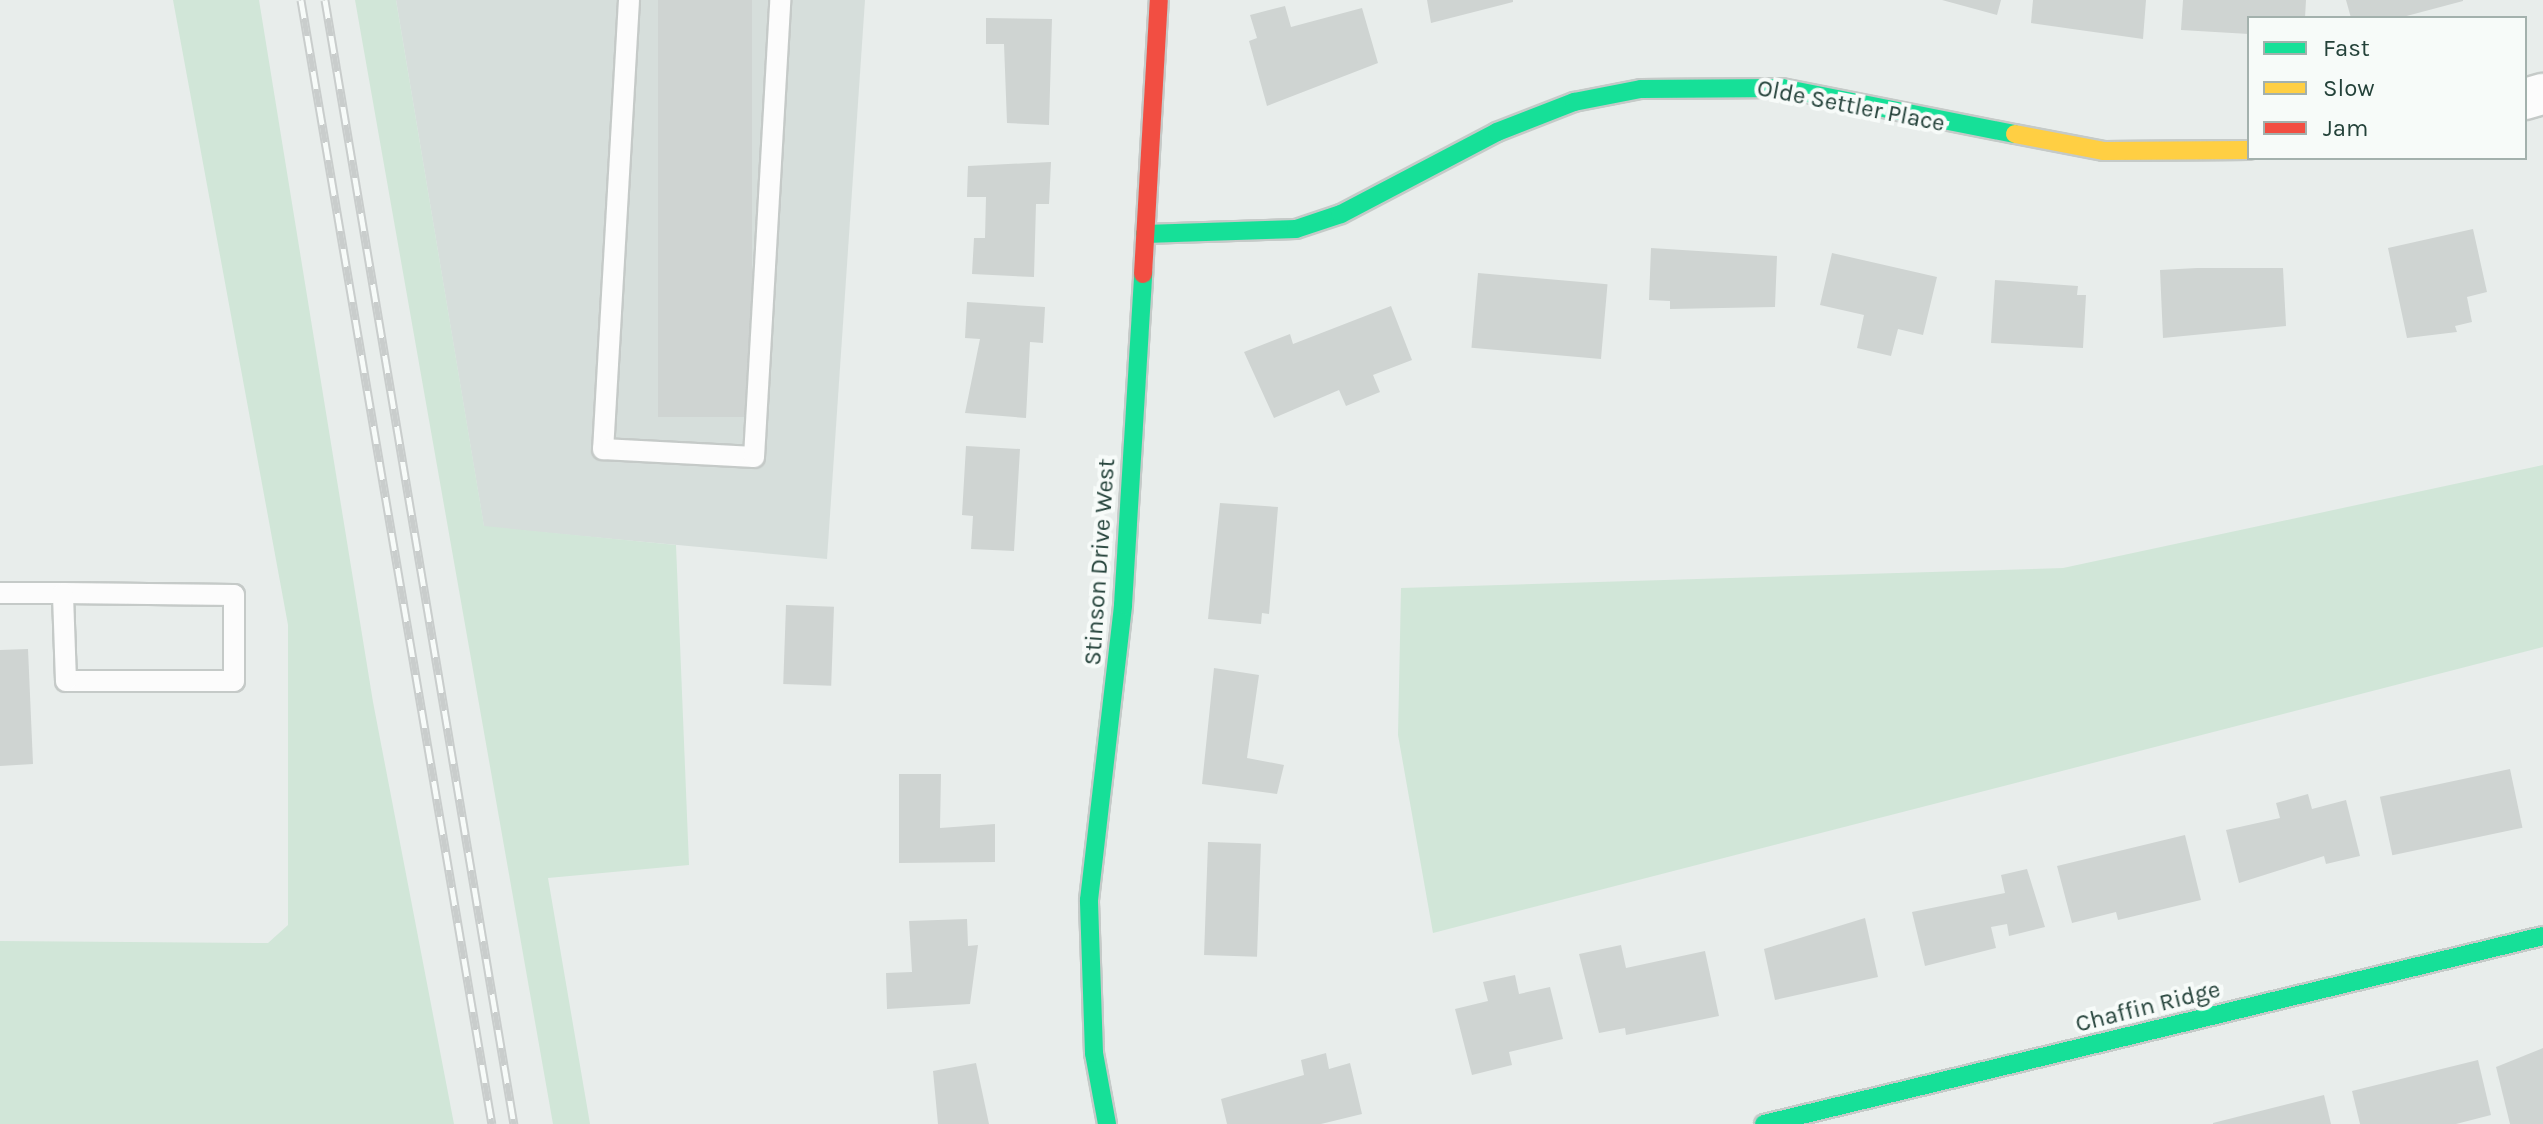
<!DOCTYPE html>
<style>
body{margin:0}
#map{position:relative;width:2543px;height:1124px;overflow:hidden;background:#e8edeb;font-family:Karla,sans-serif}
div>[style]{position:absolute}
.built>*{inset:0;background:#d6dedb}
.green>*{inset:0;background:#d1e6d8}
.building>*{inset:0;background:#cfd4d2;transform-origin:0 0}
.roads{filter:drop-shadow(2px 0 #c5cac8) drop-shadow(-2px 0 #c5cac8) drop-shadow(0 2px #c5cac8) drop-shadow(0 -2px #c5cac8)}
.lane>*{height:20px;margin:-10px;padding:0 10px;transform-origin:10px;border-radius:10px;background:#fcfcfc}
.street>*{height:40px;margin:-20px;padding:0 20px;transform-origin:20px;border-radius:20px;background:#fcfcfc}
.fast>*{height:18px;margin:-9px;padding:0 9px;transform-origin:9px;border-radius:9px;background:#16e098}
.slow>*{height:18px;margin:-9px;padding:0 9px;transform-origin:9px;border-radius:9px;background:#ffcf43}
.jam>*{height:18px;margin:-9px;padding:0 9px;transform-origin:9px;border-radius:9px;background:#f24e42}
.rail>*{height:9px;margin-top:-4.5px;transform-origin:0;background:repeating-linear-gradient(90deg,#f7fbf9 0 18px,#c9cdcc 0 36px);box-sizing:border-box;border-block:2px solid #c9cdcc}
span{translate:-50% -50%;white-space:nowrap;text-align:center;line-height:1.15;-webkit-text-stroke:8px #f7fbf9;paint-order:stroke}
.street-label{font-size:24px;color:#24423a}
.legend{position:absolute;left:2247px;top:16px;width:280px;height:144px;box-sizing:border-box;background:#f7fbf9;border:2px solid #a3b1ad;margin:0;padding:10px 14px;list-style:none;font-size:24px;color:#24423a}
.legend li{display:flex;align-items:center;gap:16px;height:40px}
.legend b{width:40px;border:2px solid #a3b1ad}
</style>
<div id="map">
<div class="built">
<div style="clip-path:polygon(396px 0,865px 0,827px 559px,484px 527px)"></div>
</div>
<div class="green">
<div style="clip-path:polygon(173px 0,259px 0,373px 702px,454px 1124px,0 1124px,0 941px,268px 943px,288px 925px,288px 625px)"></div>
<div style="clip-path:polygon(355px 0,396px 0,484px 526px,676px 545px,689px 865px,548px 878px,590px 1124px,553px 1124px)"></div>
<div style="clip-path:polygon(2543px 465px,2543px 647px,1433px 933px,1398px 735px,1401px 588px,2063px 568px)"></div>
</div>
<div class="building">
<div style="left:658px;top:0;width:94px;height:417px"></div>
<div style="clip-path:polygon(1427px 0,1513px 0,1513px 2px,1431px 23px)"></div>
<div style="clip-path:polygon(1942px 0,2001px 0,1997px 15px)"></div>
<div style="clip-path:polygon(2033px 0,2146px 0,2143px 39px,2031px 23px)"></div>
<div style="clip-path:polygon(2183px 0,2306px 0,2305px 18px,2249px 18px,2249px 34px,2181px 30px)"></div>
<div style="clip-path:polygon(2346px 0,2463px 0,2463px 1px,2399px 18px,2351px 18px)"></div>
<div style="clip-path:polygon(1285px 6px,1291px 27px,1362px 8px,1378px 63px,1267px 106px,1249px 41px,1257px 38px,1250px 15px)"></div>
<div style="clip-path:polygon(986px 18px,1052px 19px,1049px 125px,1007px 123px,1004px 44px,986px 44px)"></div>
<div style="clip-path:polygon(1051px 162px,1049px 204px,1036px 204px,1034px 277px,972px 274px,974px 238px,985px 238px,986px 197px,967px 197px,968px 166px)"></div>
<div style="clip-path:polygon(2473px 229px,2487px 292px,2467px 297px,2472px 322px,2455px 326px,2457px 332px,2407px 338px,2388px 248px)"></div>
<div style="clip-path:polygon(1651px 248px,1777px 256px,1775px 307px,1670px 309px,1670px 301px,1649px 300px)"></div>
<div style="clip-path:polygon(1832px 253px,1937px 277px,1923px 335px,1898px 329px,1891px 356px,1857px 348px,1864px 315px,1820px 305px)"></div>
<div style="clip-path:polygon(2197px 268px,2283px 268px,2286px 326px,2163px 338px,2160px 270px)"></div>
<div style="left:1478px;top:273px;width:130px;height:75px;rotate:5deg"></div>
<div style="clip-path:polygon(1995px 280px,2078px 286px,2077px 295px,2086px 295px,2083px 348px,1991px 343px)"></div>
<div style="clip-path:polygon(967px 302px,1045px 307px,1043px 343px,1030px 342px,1026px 418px,965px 413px,980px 339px,965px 338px)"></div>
<div style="clip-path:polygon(1391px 306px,1412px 360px,1373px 375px,1380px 392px,1346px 406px,1339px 390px,1274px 418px,1244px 352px,1290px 334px,1293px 344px)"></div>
<div style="clip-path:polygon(966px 446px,1020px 449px,1014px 551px,971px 549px,973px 516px,962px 515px)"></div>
<div style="clip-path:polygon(1220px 503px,1278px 507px,1269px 614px,1262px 613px,1261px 624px,1208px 619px)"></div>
<div style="left:786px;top:605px;width:48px;height:79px;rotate:2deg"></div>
<div style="clip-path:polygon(28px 649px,33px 764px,0 766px,0 650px)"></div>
<div style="clip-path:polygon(1214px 668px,1259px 675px,1247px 758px,1284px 765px,1277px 794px,1202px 784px)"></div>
<div style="left:2510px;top:769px;width:60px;height:133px;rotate:78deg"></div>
<div style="clip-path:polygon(899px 774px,941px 774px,940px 828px,995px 824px,995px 862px,899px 863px)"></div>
<div style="clip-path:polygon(2308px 794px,2312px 809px,2346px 800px,2360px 856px,2326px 864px,2324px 856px,2239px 883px,2226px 830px,2280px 818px,2276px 803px)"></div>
<div style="clip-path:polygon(2185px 835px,2201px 900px,2118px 920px,2116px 912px,2072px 923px,2057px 866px)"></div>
<div style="left:1208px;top:842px;width:53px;height:113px;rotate:2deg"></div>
<div style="clip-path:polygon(2027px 869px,2045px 927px,2009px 936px,2007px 924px,1991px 927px,1996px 948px,1925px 966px,1912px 912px,2005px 893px,2001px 875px)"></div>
<div style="clip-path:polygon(1865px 918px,1878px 977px,1775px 1000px,1764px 949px)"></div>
<div style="clip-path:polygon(967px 919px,968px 946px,978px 945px,970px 1004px,887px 1009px,886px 973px,912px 972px,909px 921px)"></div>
<div style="clip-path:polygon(1621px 945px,1626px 968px,1705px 951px,1719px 1016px,1626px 1035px,1625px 1028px,1599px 1033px,1579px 954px)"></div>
<div style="clip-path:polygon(1515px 975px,1519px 994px,1550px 987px,1563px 1039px,1509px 1052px,1512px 1065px,1472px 1075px,1455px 1009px,1488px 1001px,1483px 982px)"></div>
<div style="clip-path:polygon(2543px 1048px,2543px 1124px,2510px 1124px,2496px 1067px)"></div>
<div style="clip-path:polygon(1326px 1053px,1329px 1069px,1350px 1063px,1362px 1114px,1321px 1124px,1227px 1124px,1221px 1099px,1304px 1075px,1301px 1060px)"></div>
<div style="clip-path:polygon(2478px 1060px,2491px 1115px,2456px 1124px,2360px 1124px,2352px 1091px)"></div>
<div style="clip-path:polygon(976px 1063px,989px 1124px,938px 1124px,933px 1071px)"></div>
<div style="clip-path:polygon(2324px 1095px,2331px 1124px,2213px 1124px,2213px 1123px)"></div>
</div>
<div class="roads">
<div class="lane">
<div style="left:629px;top:0;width:450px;rotate:93.3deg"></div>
<div style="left:603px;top:449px;width:151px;rotate:3deg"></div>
<div style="left:754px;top:457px;width:458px;rotate:-86.7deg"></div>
<div style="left:0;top:593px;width:63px"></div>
<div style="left:63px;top:593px;width:171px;rotate:0.7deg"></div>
<div style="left:234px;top:595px;width:86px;rotate:90deg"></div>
<div style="left:234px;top:681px;width:168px;rotate:180deg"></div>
<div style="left:66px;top:681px;width:88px;rotate:-92deg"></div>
</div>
<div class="street">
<div style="left:2525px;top:99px;width:19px;rotate:-16deg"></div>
</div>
<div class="fast">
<div style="left:1145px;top:234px;width:151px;rotate:-1.9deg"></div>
<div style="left:1296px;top:229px;width:47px;rotate:-18.4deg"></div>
<div style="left:1341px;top:214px;width:176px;rotate:-27.7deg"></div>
<div style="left:1497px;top:132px;width:83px;rotate:-21.3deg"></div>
<div style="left:1574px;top:102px;width:68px;rotate:-11deg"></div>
<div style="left:1641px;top:89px;width:141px;rotate:-0.4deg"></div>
<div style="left:1782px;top:88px;width:237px;rotate:11.2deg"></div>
<div style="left:1107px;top:1124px;width:72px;rotate:-100.4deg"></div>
<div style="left:1094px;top:1053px;width:153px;rotate:-91.9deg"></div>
<div style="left:1089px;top:900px;width:297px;rotate:-83.4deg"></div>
<div style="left:1123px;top:605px;width:332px;rotate:-86.5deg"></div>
<div style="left:1764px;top:1124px;width:801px;rotate:-13.57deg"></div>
</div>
<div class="slow">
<div style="left:2015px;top:134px;width:91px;rotate:10.8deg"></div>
<div style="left:2104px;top:151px;width:145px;rotate:-0.4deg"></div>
</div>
<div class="jam">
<div style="left:1143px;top:274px;width:274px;rotate:-86.7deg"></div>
</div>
</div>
<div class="rail">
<div style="left:301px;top:0;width:1140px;rotate:80.36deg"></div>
<div style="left:325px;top:0;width:1140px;rotate:80.46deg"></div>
</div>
<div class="street-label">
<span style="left:1851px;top:106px;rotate:11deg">Olde Settler Place</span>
<span style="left:1100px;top:562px;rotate:-86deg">Stinson Drive West</span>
<span style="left:2148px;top:1007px;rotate:-14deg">Chaffin Ridge</span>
</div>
<ul class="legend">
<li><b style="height:10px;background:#16e098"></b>Fast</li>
<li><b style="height:10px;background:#ffcf43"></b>Slow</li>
<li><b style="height:10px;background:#f24e42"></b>Jam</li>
</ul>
</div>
